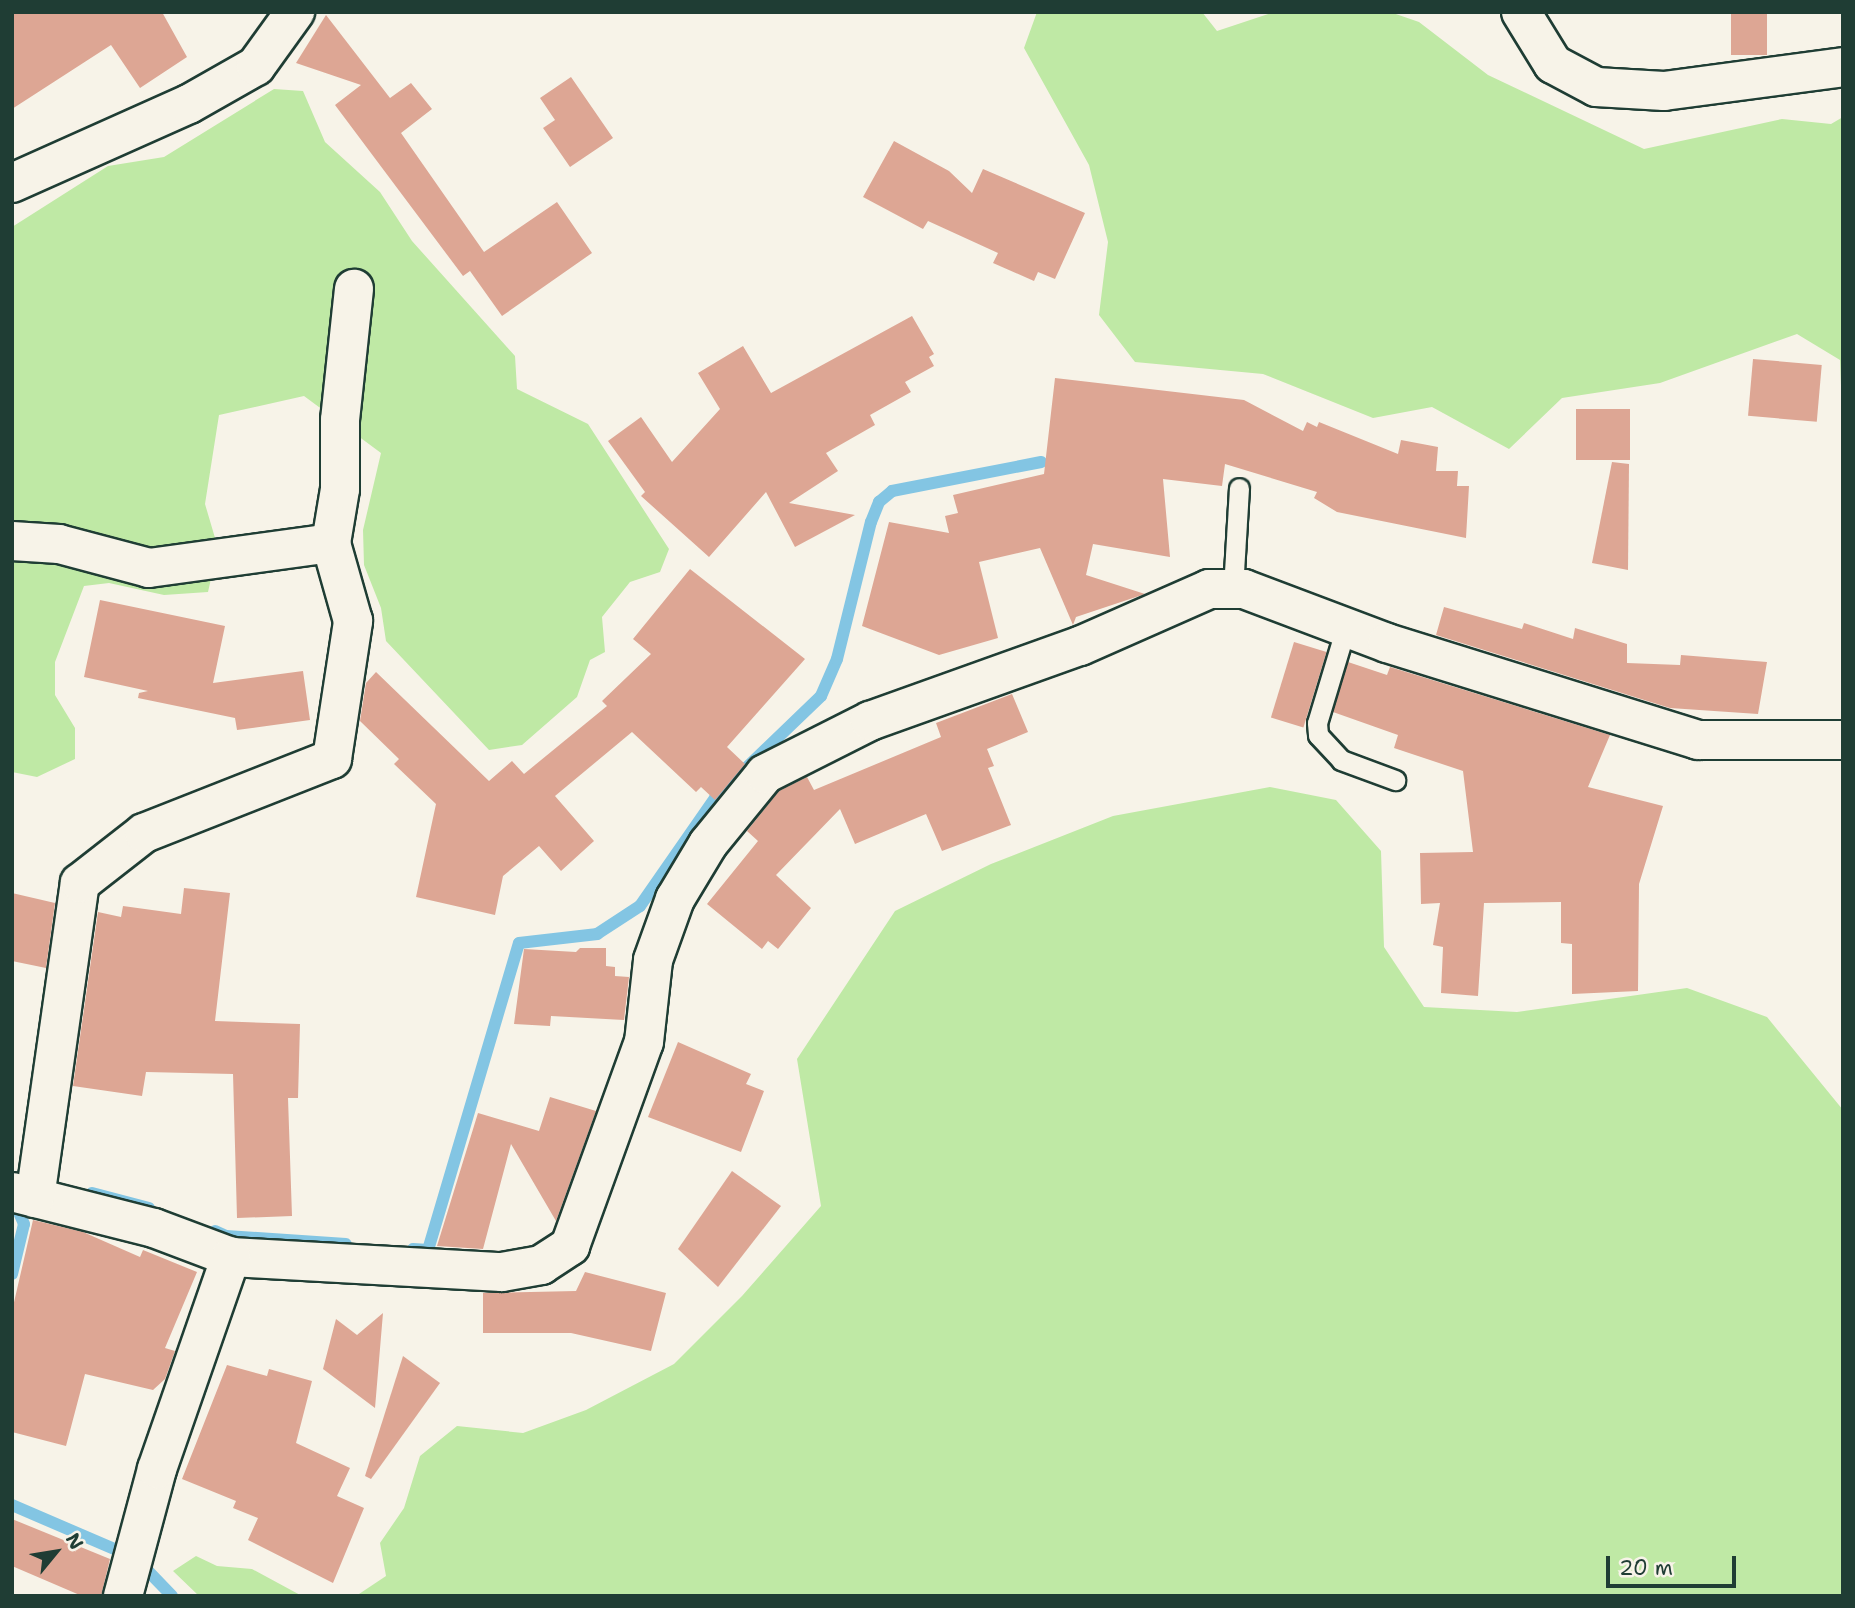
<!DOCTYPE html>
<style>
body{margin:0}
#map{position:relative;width:1855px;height:1608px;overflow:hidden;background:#f7f3e8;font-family:"Shantell Sans",sans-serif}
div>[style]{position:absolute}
.green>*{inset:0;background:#bfe9a5}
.stream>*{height:12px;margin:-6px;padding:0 6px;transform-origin:6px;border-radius:6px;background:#83c5e3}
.building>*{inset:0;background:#dda694;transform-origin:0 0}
.roads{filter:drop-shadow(2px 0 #1f3d34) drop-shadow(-2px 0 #1f3d34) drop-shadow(0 2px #1f3d34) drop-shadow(0 -2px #1f3d34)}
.service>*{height:19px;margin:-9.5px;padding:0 9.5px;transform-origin:9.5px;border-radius:9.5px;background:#f7f3e8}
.minor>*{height:38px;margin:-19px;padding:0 19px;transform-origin:19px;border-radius:19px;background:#f7f3e8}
span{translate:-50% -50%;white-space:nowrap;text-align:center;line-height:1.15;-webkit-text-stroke:6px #f7f3e8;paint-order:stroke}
.frame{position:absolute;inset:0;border:14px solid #1f3d34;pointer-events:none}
.north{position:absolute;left:21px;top:1517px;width:70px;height:70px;-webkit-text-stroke:5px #f7f3e8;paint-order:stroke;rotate:60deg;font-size:19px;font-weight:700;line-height:28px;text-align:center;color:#1f3d34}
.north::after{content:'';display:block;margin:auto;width:24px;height:32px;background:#1f3d34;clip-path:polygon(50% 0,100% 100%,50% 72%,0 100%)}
.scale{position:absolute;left:1606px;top:1556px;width:130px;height:32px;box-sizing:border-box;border:4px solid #1f3d34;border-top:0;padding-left:9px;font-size:21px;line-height:24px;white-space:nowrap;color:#1f3d34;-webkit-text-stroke:5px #f7f3e8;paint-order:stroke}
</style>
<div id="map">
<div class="green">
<div style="clip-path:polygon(1037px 12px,1202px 12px,1217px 31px,1274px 12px,1390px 12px,1419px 22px,1488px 75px,1644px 149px,1782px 119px,1831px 124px,1843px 117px,1843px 438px,1840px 360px,1797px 334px,1660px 383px,1562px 398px,1509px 449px,1432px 407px,1373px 418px,1263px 374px,1135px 362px,1099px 315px,1108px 242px,1089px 165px,1024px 48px)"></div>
<div style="clip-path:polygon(274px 89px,303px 91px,325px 142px,380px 192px,412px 241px,515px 356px,517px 389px,588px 424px,669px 549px,660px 572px,630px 582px,602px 617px,605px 652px,590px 660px,577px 697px,522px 745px,489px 750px,386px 641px,381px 608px,364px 565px,363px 530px,381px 453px,304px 396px,219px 415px,205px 504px,218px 548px,208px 592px,164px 595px,109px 583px,84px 586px,55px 662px,55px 695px,75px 728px,75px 759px,37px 777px,12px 772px,12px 227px,108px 166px,164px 157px)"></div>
<div style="clip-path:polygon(1270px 787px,1336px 800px,1381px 851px,1384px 947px,1424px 1007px,1517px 1012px,1687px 988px,1767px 1017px,1843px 1110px,1843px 1596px,356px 1596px,386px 1576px,380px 1543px,404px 1508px,420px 1456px,457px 1426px,523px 1433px,586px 1410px,674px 1364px,742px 1296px,821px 1206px,797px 1059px,895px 911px,991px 864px,1113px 816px)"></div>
<div style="clip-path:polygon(196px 1556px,217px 1566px,252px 1569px,302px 1596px,199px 1596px,173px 1571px)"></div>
</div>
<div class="stream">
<div style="left:92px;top:1193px;width:59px;rotate:14.7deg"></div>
<div style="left:215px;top:1231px;width:12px;rotate:24deg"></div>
<div style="left:226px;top:1236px;width:120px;rotate:3.8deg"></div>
<div style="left:413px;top:1249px;width:15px;rotate:4deg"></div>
<div style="left:428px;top:1250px;width:320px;rotate:-73.5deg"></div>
<div style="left:519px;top:943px;width:79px;rotate:-6.6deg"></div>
<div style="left:597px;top:934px;width:51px;rotate:-33.1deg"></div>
<div style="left:640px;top:906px;width:131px;rotate:-55.2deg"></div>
<div style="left:715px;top:798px;width:147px;rotate:-43.9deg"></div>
<div style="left:821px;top:696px;width:40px;rotate:-66.6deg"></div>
<div style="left:837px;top:659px;width:141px;rotate:-76.1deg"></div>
<div style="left:871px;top:522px;width:22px;rotate:-68deg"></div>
<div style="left:879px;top:502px;width:17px;rotate:-40deg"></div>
<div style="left:892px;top:491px;width:152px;rotate:-11deg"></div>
<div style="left:12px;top:1274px;width:51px;rotate:-76.5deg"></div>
<div style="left:24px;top:1224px;width:13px;rotate:-113deg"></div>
<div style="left:12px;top:1505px;width:119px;rotate:23.3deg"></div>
<div style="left:147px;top:1570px;width:36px;rotate:46deg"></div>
</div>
<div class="building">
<div style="clip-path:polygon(12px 12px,162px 12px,187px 57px,140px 88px,111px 45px,12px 109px)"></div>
<div style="left:1731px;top:12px;width:36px;height:43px"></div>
<div style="clip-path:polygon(326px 15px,390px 98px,411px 83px,432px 109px,401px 133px,484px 252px,557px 202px,592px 253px,502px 316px,470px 271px,463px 276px,335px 105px,361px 85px,296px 63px)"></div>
<div style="clip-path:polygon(571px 77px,613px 138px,570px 167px,543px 128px,555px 120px,540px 98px)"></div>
<div style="clip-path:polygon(894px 141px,949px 171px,972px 193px,983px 169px,1085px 213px,1055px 279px,1038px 272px,1034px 281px,993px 263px,998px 253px,928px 221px,923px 229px,863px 197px)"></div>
<div style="clip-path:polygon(912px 316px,934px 354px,929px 357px,934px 366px,905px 382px,911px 392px,870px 415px,875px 425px,826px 453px,838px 471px,789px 503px,855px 515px,795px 547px,766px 492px,709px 557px,641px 496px,645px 492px,608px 441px,641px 417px,672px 462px,720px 409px,698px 373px,743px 346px,771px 393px)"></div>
<div style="left:1753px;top:359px;width:69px;height:57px;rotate:5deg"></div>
<div style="clip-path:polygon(1055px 378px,1244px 400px,1303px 431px,1307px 422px,1317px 427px,1319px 422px,1398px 454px,1401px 440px,1438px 447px,1436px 471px,1458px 471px,1457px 486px,1469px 486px,1466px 538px,1337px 512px,1314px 498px,1317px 492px,1225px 464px,1222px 486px,1163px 479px,1170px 557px,1093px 544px,1086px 575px,1145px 594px,1076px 617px,1073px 625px,1040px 548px,979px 562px,998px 638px,939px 655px,862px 626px,889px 522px,949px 533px,945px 516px,958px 513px,953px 495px,1044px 474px)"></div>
<div style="left:1576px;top:409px;width:54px;height:51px"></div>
<div style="clip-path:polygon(1612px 462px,1629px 464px,1628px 570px,1592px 563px)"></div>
<div style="clip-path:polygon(690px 569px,805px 659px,727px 747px,745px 764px,715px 800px,701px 787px,696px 792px,632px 732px,555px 796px,594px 841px,561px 871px,539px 846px,503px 876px,495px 915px,416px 897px,436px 804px,394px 764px,399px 759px,360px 721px,366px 683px,376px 672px,489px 781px,512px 761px,524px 774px,607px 706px,602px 701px,651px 654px,633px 639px)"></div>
<div style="clip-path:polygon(100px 600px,225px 626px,213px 683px,303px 671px,310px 720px,237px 730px,235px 718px,138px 698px,139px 693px,148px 691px,84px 677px)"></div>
<div style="clip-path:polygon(1444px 607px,1522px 629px,1524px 623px,1573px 639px,1575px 628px,1627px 644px,1627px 663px,1680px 665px,1681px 655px,1767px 662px,1758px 714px,1670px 708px,1436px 635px)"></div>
<div style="left:1294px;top:642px;width:34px;height:79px;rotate:17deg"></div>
<div style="clip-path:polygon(1348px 662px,1387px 675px,1390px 667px,1610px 735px,1588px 787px,1663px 806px,1639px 884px,1638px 991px,1572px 994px,1572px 944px,1561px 943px,1561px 902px,1484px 903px,1478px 996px,1441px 993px,1443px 947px,1433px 945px,1440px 903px,1421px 904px,1420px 853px,1473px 852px,1463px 771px,1394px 748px,1398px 735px,1333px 712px)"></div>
<div style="clip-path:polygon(1012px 694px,1028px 732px,987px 749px,994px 766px,988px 768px,1011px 825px,942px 851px,926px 814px,855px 844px,840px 809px,776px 875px,811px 908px,778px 949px,768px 941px,762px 949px,707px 904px,758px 841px,747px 831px,779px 791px,807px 777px,814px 790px,941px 737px,936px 723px)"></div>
<div style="clip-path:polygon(184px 888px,230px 893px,215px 1021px,300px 1024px,298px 1098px,288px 1098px,292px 1216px,237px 1218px,233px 1074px,146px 1072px,142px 1096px,73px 1086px,98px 912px,121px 917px,123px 906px,181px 914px)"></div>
<div style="clip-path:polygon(12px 893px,55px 903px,46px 968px,12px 961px)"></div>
<div style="clip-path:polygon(580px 948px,606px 948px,606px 966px,615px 967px,615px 976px,629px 977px,624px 1020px,551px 1016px,550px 1026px,514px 1024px,524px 949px,576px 952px)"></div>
<div style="clip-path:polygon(678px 1042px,751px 1074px,746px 1084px,764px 1091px,741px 1152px,648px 1117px)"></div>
<div style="clip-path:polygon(550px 1097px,596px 1111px,556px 1221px,511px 1144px,483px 1249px,437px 1246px,478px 1113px,539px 1131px)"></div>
<div style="clip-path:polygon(732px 1171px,781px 1206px,718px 1287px,678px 1249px)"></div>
<div style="clip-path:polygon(33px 1220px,83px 1232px,140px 1257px,143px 1250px,197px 1272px,165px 1348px,175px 1351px,165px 1379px,153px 1390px,85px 1374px,66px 1446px,12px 1432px,12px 1311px)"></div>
<div style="clip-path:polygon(585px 1272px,666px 1293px,651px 1351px,571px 1333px,483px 1333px,483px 1293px,576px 1291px)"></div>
<div style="clip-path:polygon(383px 1313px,375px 1408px,323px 1369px,336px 1319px,357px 1335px)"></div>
<div style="clip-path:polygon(403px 1356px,440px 1383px,371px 1479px,365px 1476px)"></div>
<div style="clip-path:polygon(227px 1365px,267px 1376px,269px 1369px,312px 1381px,296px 1443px,350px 1468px,337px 1496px,364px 1508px,333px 1583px,248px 1540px,258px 1518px,233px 1508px,236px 1501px,182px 1479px)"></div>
<div style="clip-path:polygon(12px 1519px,110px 1559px,101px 1596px,82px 1596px,12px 1566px)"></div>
</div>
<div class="roads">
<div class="service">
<div style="left:1233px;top:589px;width:101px;rotate:-86.6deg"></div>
<div style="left:1346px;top:627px;width:100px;rotate:106.8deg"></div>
<div style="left:1317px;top:723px;width:12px;rotate:85deg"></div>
<div style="left:1318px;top:735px;width:34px;rotate:47deg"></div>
<div style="left:1341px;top:760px;width:58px;rotate:20.3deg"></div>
</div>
<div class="minor">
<div style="left:1521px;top:12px;width:61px;rotate:58.4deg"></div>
<div style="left:1553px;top:64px;width:49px;rotate:28.1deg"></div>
<div style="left:1596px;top:87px;width:68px;rotate:3.4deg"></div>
<div style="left:1664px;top:91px;width:181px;rotate:-7.6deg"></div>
<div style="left:12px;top:183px;width:194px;rotate:-24.1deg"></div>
<div style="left:189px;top:104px;width:77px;rotate:-29.6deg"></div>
<div style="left:256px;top:66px;width:67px;rotate:-54.2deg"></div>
<div style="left:12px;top:541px;width:47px;rotate:3.7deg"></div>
<div style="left:59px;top:544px;width:93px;rotate:14.9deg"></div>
<div style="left:149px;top:568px;width:184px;rotate:-7.8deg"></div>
<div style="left:331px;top:543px;width:55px;rotate:-80.5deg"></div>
<div style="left:340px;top:489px;width:69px;rotate:-90deg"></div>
<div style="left:340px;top:420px;width:132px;rotate:-83.9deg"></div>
<div style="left:12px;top:1192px;width:146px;rotate:14.2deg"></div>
<div style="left:154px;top:1228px;width:82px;rotate:20.6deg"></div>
<div style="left:231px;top:1257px;width:271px;rotate:3.2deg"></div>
<div style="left:502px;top:1272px;width:40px;rotate:-10deg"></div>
<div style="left:541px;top:1265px;width:35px;rotate:-33deg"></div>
<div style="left:570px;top:1246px;width:217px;rotate:-70.1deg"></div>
<div style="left:644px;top:1042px;width:82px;rotate:-83.7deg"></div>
<div style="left:653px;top:960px;width:65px;rotate:-70.2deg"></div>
<div style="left:675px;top:899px;width:64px;rotate:-59deg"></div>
<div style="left:708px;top:844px;width:90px;rotate:-50.8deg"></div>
<div style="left:765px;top:774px;width:118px;rotate:-26.8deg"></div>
<div style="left:870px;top:721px;width:223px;rotate:-19.7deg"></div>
<div style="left:1080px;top:646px;width:141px;rotate:-23.8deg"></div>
<div style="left:1209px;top:589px;width:35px"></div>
<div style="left:1244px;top:589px;width:153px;rotate:20.7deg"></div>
<div style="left:1387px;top:643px;width:326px;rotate:17.3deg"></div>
<div style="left:1698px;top:740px;width:145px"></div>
<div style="left:35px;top:1198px;width:318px;rotate:-81.9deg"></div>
<div style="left:80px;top:883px;width:81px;rotate:-38deg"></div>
<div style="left:144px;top:833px;width:202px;rotate:-21.5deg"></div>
<div style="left:332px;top:759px;width:140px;rotate:-81.3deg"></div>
<div style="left:353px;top:621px;width:81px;rotate:-105.8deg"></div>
<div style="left:123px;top:1596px;width:131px;rotate:-75deg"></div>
<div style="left:157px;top:1469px;width:225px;rotate:-70.8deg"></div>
</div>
</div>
<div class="frame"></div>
<div class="north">N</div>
<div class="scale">20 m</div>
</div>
